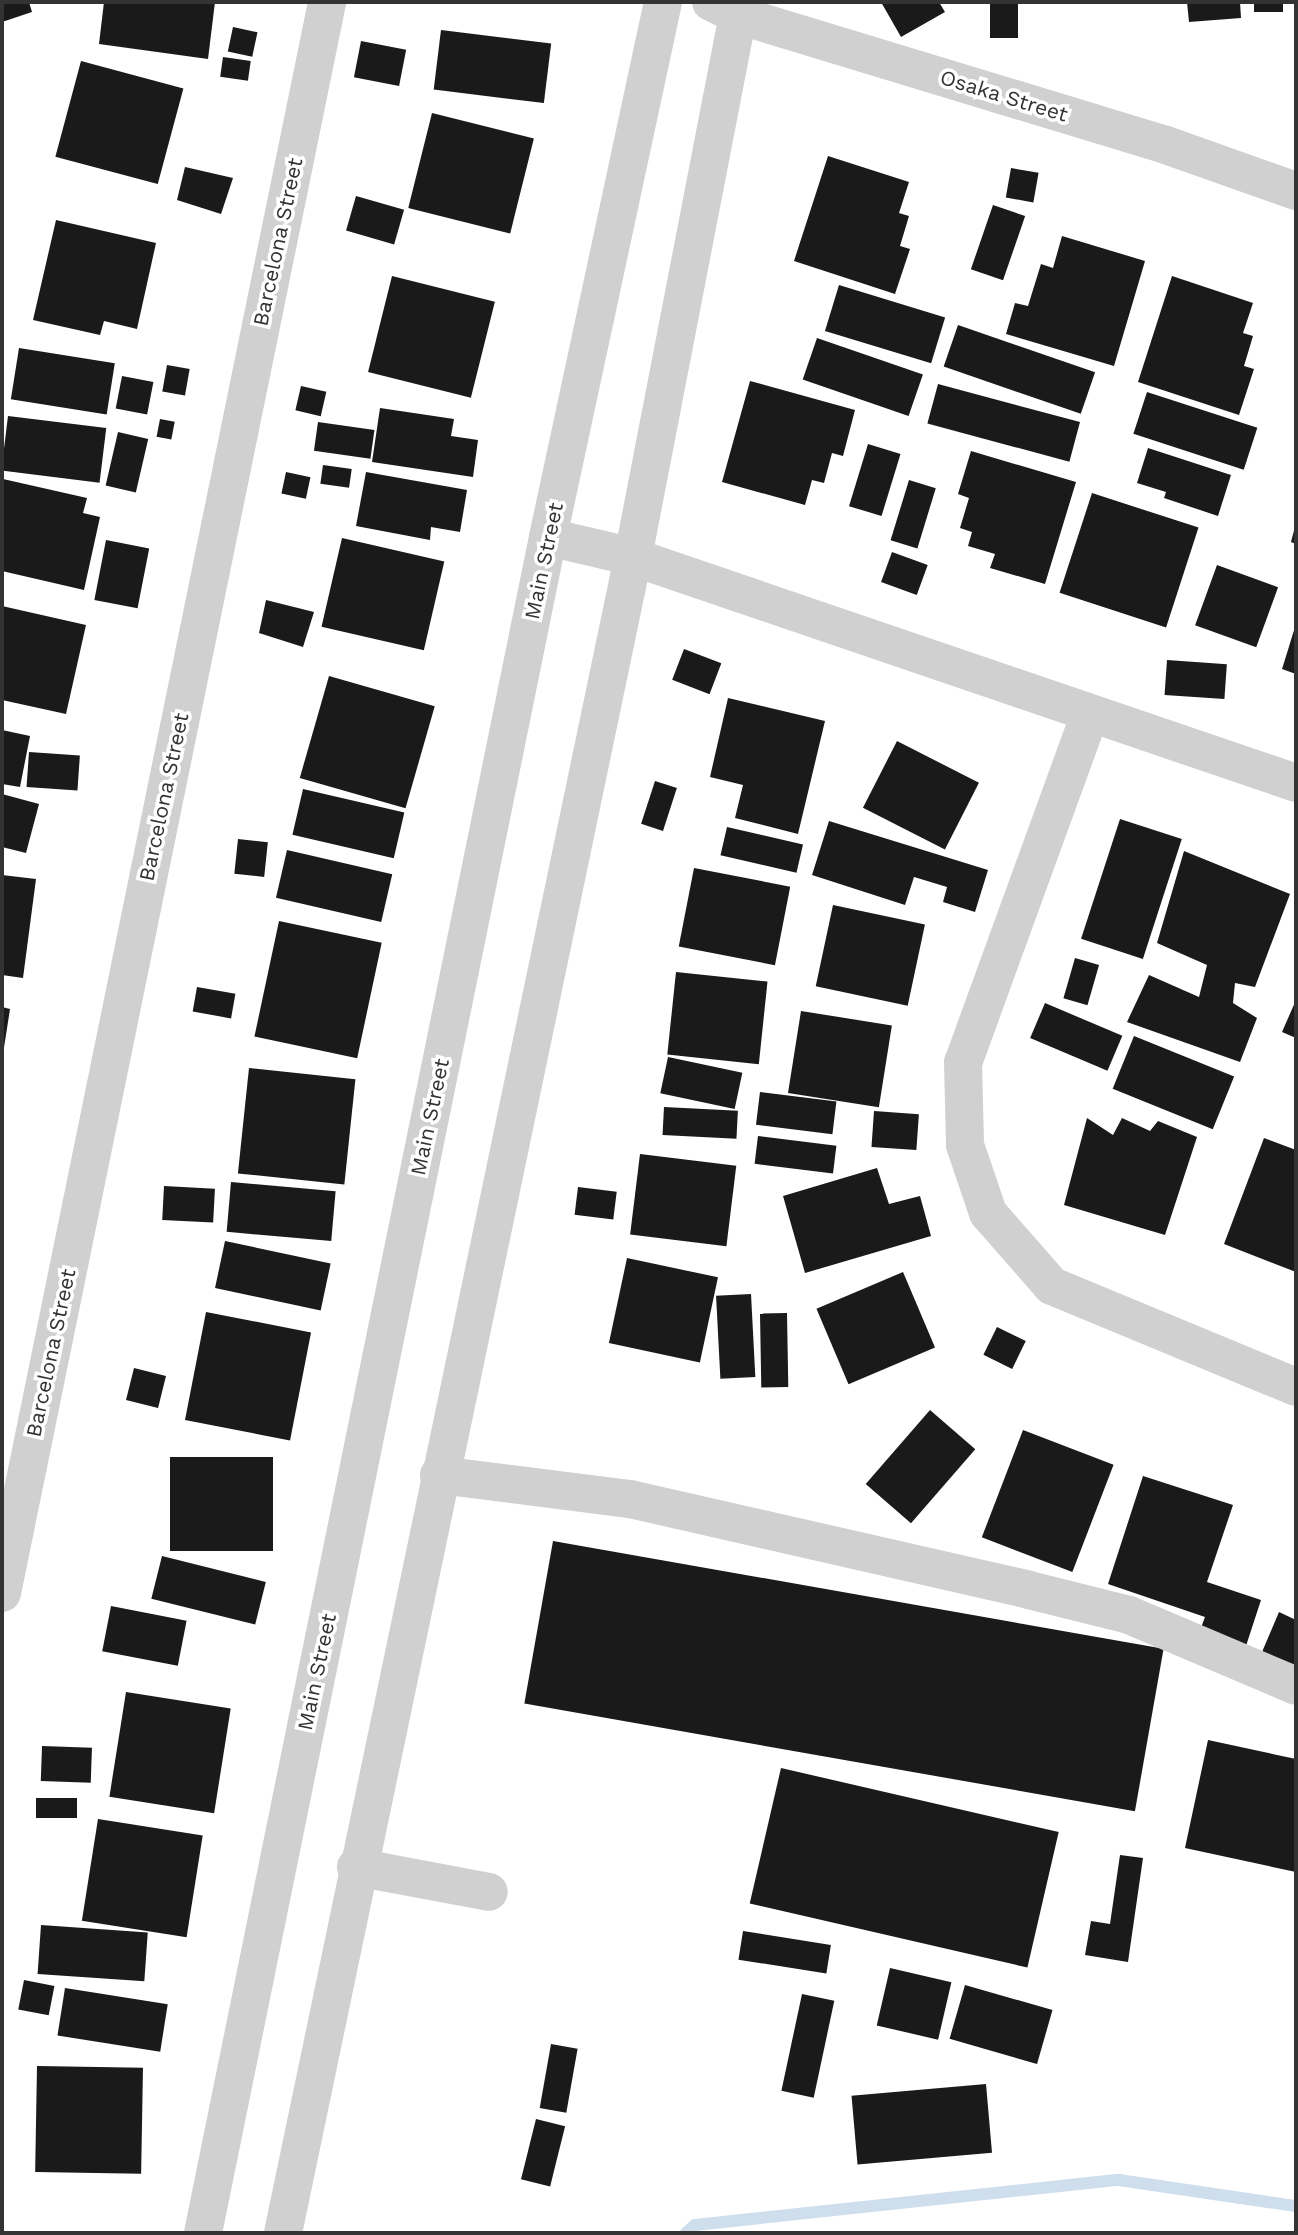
<!DOCTYPE html>
<style>
body{margin:0}
#map{position:relative;width:1298px;height:2235px;overflow:hidden;background:#fff;font-family:"Work Sans",sans-serif}
div>[style]{position:absolute}
.stream>*{height:12px;margin:-6px;padding:0 6px;transform-origin:6px;border-radius:6px;background:#cfdeed}
.building>*{inset:0;background:#1a1a1a;transform-origin:0 0}
.minor>*{height:38px;margin:-19px;padding:0 19px;transform-origin:19px;border-radius:19px;background:#d0d0d0}
span{translate:-50% -50%;white-space:nowrap;text-align:center;line-height:1.15;-webkit-text-stroke:7px #fff;paint-order:stroke}
.street-label{font-size:21px;color:#333}
.frame{position:absolute;inset:0;border:4px solid #333;pointer-events:none}
</style>
<div id="map">
<div class="stream">
<div style="left:686px;top:2233px;width:12px;rotate:-42deg"></div>
<div style="left:695px;top:2225px;width:426px;rotate:-6.1deg"></div>
<div style="left:1119px;top:2180px;width:179px;rotate:8.4deg"></div>
</div>
<div class="building">
<div style="clip-path:polygon(2px 2px,29px 2px,32px 12px,2px 22px)"></div>
<div style="clip-path:polygon(104px 2px,215px 2px,208px 59px,99px 44px)"></div>
<div style="clip-path:polygon(881px 2px,939px 2px,945px 12px,901px 37px)"></div>
<div style="left:990px;top:2px;width:28px;height:36px"></div>
<div style="clip-path:polygon(1187px 2px,1240px 2px,1241px 18px,1189px 22px)"></div>
<div style="left:1254px;top:2px;width:29px;height:10px"></div>
<div style="left:233px;top:27px;width:25px;height:25px;rotate:12deg"></div>
<div style="left:441px;top:30px;width:111px;height:60px;rotate:7deg"></div>
<div style="left:361px;top:41px;width:46px;height:37px;rotate:11deg"></div>
<div style="left:223px;top:57px;width:28px;height:20px;rotate:8deg"></div>
<div style="left:81px;top:61px;width:106px;height:99px;rotate:15deg"></div>
<div style="left:432px;top:113px;width:105px;height:98px;rotate:14deg"></div>
<div style="clip-path:polygon(828px 156px,909px 182px,899px 213px,909px 216px,900px 246px,910px 249px,895px 294px,794px 261px)"></div>
<div style="clip-path:polygon(185px 167px,233px 178px,221px 214px,177px 200px)"></div>
<div style="left:1011px;top:168px;width:28px;height:30px;rotate:10deg"></div>
<div style="left:356px;top:196px;width:50px;height:36px;rotate:16deg"></div>
<div style="left:993px;top:205px;width:34px;height:68px;rotate:19deg"></div>
<div style="clip-path:polygon(56px 220px,156px 243px,137px 329px,104px 321px,100px 335px,33px 320px)"></div>
<div style="clip-path:polygon(1062px 236px,1145px 261px,1114px 366px,1006px 334px,1015px 303px,1028px 306px,1041px 264px,1053px 268px)"></div>
<div style="left:392px;top:276px;width:106px;height:99px;rotate:14deg"></div>
<div style="clip-path:polygon(1172px 276px,1253px 303px,1243px 333px,1253px 336px,1244px 366px,1254px 369px,1239px 415px,1138px 382px)"></div>
<div style="left:839px;top:285px;width:111px;height:48px;rotate:17deg"></div>
<div style="left:958px;top:325px;width:145px;height:44px;rotate:19deg"></div>
<div style="left:817px;top:338px;width:112px;height:44px;rotate:19deg"></div>
<div style="left:19px;top:348px;width:97px;height:52px;rotate:9deg"></div>
<div style="left:167px;top:365px;width:23px;height:27px;rotate:10deg"></div>
<div style="left:122px;top:376px;width:32px;height:33px;rotate:11deg"></div>
<div style="clip-path:polygon(750px 381px,855px 410px,843px 456px,832px 453px,824px 483px,812px 480px,805px 505px,722px 482px)"></div>
<div style="left:938px;top:384px;width:147px;height:41px;rotate:15deg"></div>
<div style="left:301px;top:386px;width:26px;height:25px;rotate:13deg"></div>
<div style="left:1147px;top:392px;width:116px;height:44px;rotate:18deg"></div>
<div style="clip-path:polygon(380px 408px,454px 419px,451px 436px,478px 440px,473px 477px,372px 462px)"></div>
<div style="left:8px;top:416px;width:99px;height:55px;rotate:7deg"></div>
<div style="left:160px;top:419px;width:15px;height:18px;rotate:11deg"></div>
<div style="left:318px;top:422px;width:57px;height:29px;rotate:8deg"></div>
<div style="left:118px;top:432px;width:31px;height:55px;rotate:13deg"></div>
<div style="left:868px;top:444px;width:34px;height:65px;rotate:17deg"></div>
<div style="clip-path:polygon(1148px 448px,1231px 475px,1218px 516px,1164px 498px,1166px 492px,1137px 483px)"></div>
<div style="clip-path:polygon(971px 451px,1076px 482px,1045px 584px,990px 568px,995px 554px,968px 546px,972px 532px,960px 528px,969px 498px,958px 494px)"></div>
<div style="left:323px;top:465px;width:29px;height:19px;rotate:8deg"></div>
<div style="left:286px;top:472px;width:25px;height:22px;rotate:12deg"></div>
<div style="clip-path:polygon(366px 472px,467px 490px,460px 532px,431px 527px,430px 540px,356px 526px)"></div>
<div style="clip-path:polygon(3px 479px,87px 498px,83px 513px,100px 517px,84px 590px,2px 571px)"></div>
<div style="left:909px;top:480px;width:28px;height:63px;rotate:17deg"></div>
<div style="left:1092px;top:493px;width:112px;height:105px;rotate:18deg"></div>
<div style="clip-path:polygon(1296px 523px,1296px 544px,1291px 542px)"></div>
<div style="left:342px;top:538px;width:105px;height:91px;rotate:13deg"></div>
<div style="left:106px;top:540px;width:44px;height:61px;rotate:11deg"></div>
<div style="left:892px;top:552px;width:38px;height:32px;rotate:20deg"></div>
<div style="left:1217px;top:565px;width:65px;height:64px;rotate:20deg"></div>
<div style="clip-path:polygon(266px 600px,314px 612px,303px 647px,259px 633px)"></div>
<div style="clip-path:polygon(2px 606px,86px 625px,66px 714px,2px 700px)"></div>
<div style="clip-path:polygon(1296px 624px,1296px 674px,1282px 669px)"></div>
<div style="left:684px;top:649px;width:40px;height:33px;rotate:21deg"></div>
<div style="left:1167px;top:660px;width:60px;height:35px;rotate:4deg"></div>
<div style="left:329px;top:676px;width:110px;height:106px;rotate:16deg"></div>
<div style="clip-path:polygon(728px 698px,825px 721px,798px 834px,735px 818px,743px 785px,710px 777px)"></div>
<div style="clip-path:polygon(2px 730px,30px 736px,20px 787px,2px 784px)"></div>
<div style="left:897px;top:741px;width:92px;height:75px;rotate:27deg"></div>
<div style="left:29px;top:752px;width:51px;height:35px;rotate:4deg"></div>
<div style="left:655px;top:781px;width:23px;height:45px;rotate:18deg"></div>
<div style="left:303px;top:789px;width:104px;height:47px;rotate:13deg"></div>
<div style="clip-path:polygon(2px 794px,39px 804px,26px 853px,2px 847px)"></div>
<div style="left:1120px;top:819px;width:65px;height:126px;rotate:18deg"></div>
<div style="clip-path:polygon(829px 821px,988px 870px,975px 912px,943px 902px,947px 887px,914px 877px,905px 905px,812px 875px)"></div>
<div style="left:727px;top:827px;width:78px;height:29px;rotate:13deg"></div>
<div style="left:238px;top:839px;width:30px;height:35px;rotate:6deg"></div>
<div style="left:287px;top:850px;width:108px;height:49px;rotate:13deg"></div>
<div style="clip-path:polygon(1184px 851px,1290px 894px,1255px 987px,1235px 983px,1233px 1003px,1257px 1018px,1240px 1062px,1127px 1022px,1149px 975px,1199px 997px,1207px 965px,1157px 943px)"></div>
<div style="left:694px;top:868px;width:98px;height:80px;rotate:11deg"></div>
<div style="clip-path:polygon(2px 875px,36px 879px,23px 978px,2px 975px)"></div>
<div style="left:833px;top:905px;width:94px;height:83px;rotate:12deg"></div>
<div style="left:279px;top:921px;width:105px;height:118px;rotate:12deg"></div>
<div style="left:1075px;top:958px;width:25px;height:42px;rotate:16deg"></div>
<div style="left:676px;top:972px;width:92px;height:83px;rotate:6deg"></div>
<div style="left:197px;top:987px;width:39px;height:25px;rotate:10deg"></div>
<div style="clip-path:polygon(1296px 1000px,1296px 1038px,1282px 1032px)"></div>
<div style="left:1045px;top:1003px;width:84px;height:38px;rotate:23deg"></div>
<div style="clip-path:polygon(2px 1007px,10px 1009px,3px 1054px,2px 1054px)"></div>
<div style="left:801px;top:1011px;width:92px;height:83px;rotate:9deg"></div>
<div style="left:1134px;top:1036px;width:108px;height:57px;rotate:22deg"></div>
<div style="left:668px;top:1057px;width:76px;height:37px;rotate:12deg"></div>
<div style="left:249px;top:1068px;width:107px;height:106px;rotate:6deg"></div>
<div style="left:760px;top:1092px;width:77px;height:33px;rotate:7deg"></div>
<div style="left:664px;top:1107px;width:74px;height:28px;rotate:3deg"></div>
<div style="left:874px;top:1111px;width:45px;height:36px;rotate:4deg"></div>
<div style="clip-path:polygon(1087px 1118px,1113px 1135px,1122px 1118px,1150px 1131px,1158px 1121px,1197px 1137px,1165px 1235px,1064px 1205px)"></div>
<div style="left:758px;top:1136px;width:79px;height:28px;rotate:7deg"></div>
<div style="clip-path:polygon(1264px 1138px,1296px 1150px,1296px 1272px,1224px 1244px)"></div>
<div style="left:640px;top:1154px;width:97px;height:81px;rotate:7deg"></div>
<div style="clip-path:polygon(877px 1168px,889px 1204px,920px 1196px,931px 1236px,805px 1273px,783px 1196px)"></div>
<div style="left:231px;top:1182px;width:105px;height:50px;rotate:5deg"></div>
<div style="left:164px;top:1186px;width:51px;height:34px;rotate:3deg"></div>
<div style="left:578px;top:1187px;width:39px;height:28px;rotate:7deg"></div>
<div style="left:225px;top:1241px;width:108px;height:48px;rotate:12deg"></div>
<div style="left:627px;top:1258px;width:93px;height:87px;rotate:12deg"></div>
<div style="left:903px;top:1272px;width:82px;height:94px;rotate:67deg"></div>
<div style="left:751px;top:1294px;width:83px;height:35px;rotate:87deg"></div>
<div style="left:206px;top:1312px;width:107px;height:110px;rotate:11deg"></div>
<div style="left:787px;top:1313px;width:74px;height:27px;rotate:89deg"></div>
<div style="left:997px;top:1327px;width:32px;height:31px;rotate:26deg"></div>
<div style="left:134px;top:1368px;width:33px;height:33px;rotate:14deg"></div>
<div style="left:930px;top:1410px;width:60px;height:98px;rotate:41deg"></div>
<div style="left:1023px;top:1430px;width:97px;height:115px;rotate:21deg"></div>
<div style="left:170px;top:1457px;width:103px;height:94px"></div>
<div style="clip-path:polygon(1143px 1476px,1233px 1505px,1207px 1582px,1261px 1600px,1245px 1649px,1199px 1633px,1205px 1617px,1108px 1584px)"></div>
<div style="left:553px;top:1541px;width:620px;height:165px;rotate:10deg"></div>
<div style="left:162px;top:1556px;width:107px;height:44px;rotate:14deg"></div>
<div style="left:111px;top:1606px;width:77px;height:46px;rotate:11deg"></div>
<div style="clip-path:polygon(1279px 1612px,1296px 1620px,1296px 1668px,1262px 1652px)"></div>
<div style="left:126px;top:1692px;width:106px;height:106px;rotate:9deg"></div>
<div style="clip-path:polygon(1208px 1740px,1296px 1759px,1296px 1872px,1185px 1848px)"></div>
<div style="left:42px;top:1746px;width:50px;height:35px;rotate:2deg"></div>
<div style="left:781px;top:1768px;width:285px;height:139px;rotate:13deg"></div>
<div style="left:36px;top:1798px;width:41px;height:20px"></div>
<div style="left:98px;top:1819px;width:106px;height:103px;rotate:9deg"></div>
<div style="clip-path:polygon(1120px 1855px,1143px 1858px,1128px 1962px,1085px 1955px,1091px 1921px,1110px 1924px)"></div>
<div style="left:41px;top:1925px;width:107px;height:49px;rotate:4deg"></div>
<div style="left:743px;top:1931px;width:89px;height:29px;rotate:9deg"></div>
<div style="left:890px;top:1968px;width:63px;height:59px;rotate:13deg"></div>
<div style="left:24px;top:1980px;width:31px;height:30px;rotate:11deg"></div>
<div style="left:965px;top:1985px;width:91px;height:56px;rotate:16deg"></div>
<div style="left:65px;top:1988px;width:104px;height:48px;rotate:9deg"></div>
<div style="left:802px;top:1994px;width:33px;height:99px;rotate:12deg"></div>
<div style="left:551px;top:2044px;width:27px;height:65px;rotate:10deg"></div>
<div style="left:37px;top:2066px;width:106px;height:106px;rotate:1deg"></div>
<div style="left:986px;top:2084px;width:69px;height:135px;rotate:85deg"></div>
<div style="left:536px;top:2119px;width:30px;height:62px;rotate:14deg"></div>
</div>
<div class="minor">
<div style="left:711px;top:2px;width:30px;rotate:26deg"></div>
<div style="left:738px;top:15px;width:447px;rotate:16.9deg"></div>
<div style="left:1166px;top:145px;width:138px;rotate:19.5deg"></div>
<div style="left:548px;top:537px;width:87px;rotate:13.2deg"></div>
<div style="left:633px;top:557px;width:700px;rotate:18.82deg"></div>
<div style="left:1090px;top:714px;width:370px;rotate:110deg"></div>
<div style="left:963px;top:1062px;width:83px;rotate:88.6deg"></div>
<div style="left:965px;top:1145px;width:72px;rotate:71.3deg"></div>
<div style="left:988px;top:1213px;width:97px;rotate:48.8deg"></div>
<div style="left:1052px;top:1286px;width:264px;rotate:22.5deg"></div>
<div style="left:439px;top:1475px;width:193px;rotate:7.2deg"></div>
<div style="left:630px;top:1499px;width:409px;rotate:12.8deg"></div>
<div style="left:1029px;top:1590px;width:103px;rotate:14deg"></div>
<div style="left:1129px;top:1615px;width:181px;rotate:23deg"></div>
<div style="left:2px;top:1593px;width:1624px;rotate:-78.45deg"></div>
<div style="left:356px;top:1867px;width:135px;rotate:10.6deg"></div>
<div style="left:203px;top:2233px;width:1731px;rotate:-78.5deg"></div>
<div style="left:548px;top:537px;width:547px;rotate:-77.87deg"></div>
<div style="left:283px;top:2233px;width:1712px;rotate:-78.2deg"></div>
<div style="left:633px;top:557px;width:552px;rotate:-79.04deg"></div>
</div>
<div class="street-label">
<span style="left:1004px;top:96px;rotate:17deg">Osaka Street</span>
<span style="left:278px;top:242px;rotate:-78deg">Barcelona Street</span>
<span style="left:544px;top:561px;rotate:-78deg">Main Street</span>
<span style="left:164px;top:797px;rotate:-78deg">Barcelona Street</span>
<span style="left:430px;top:1117px;rotate:-78deg">Main Street</span>
<span style="left:51px;top:1353px;rotate:-78deg">Barcelona Street</span>
<span style="left:317px;top:1672px;rotate:-78deg">Main Street</span>
</div>
<div class="frame"></div>
</div>
